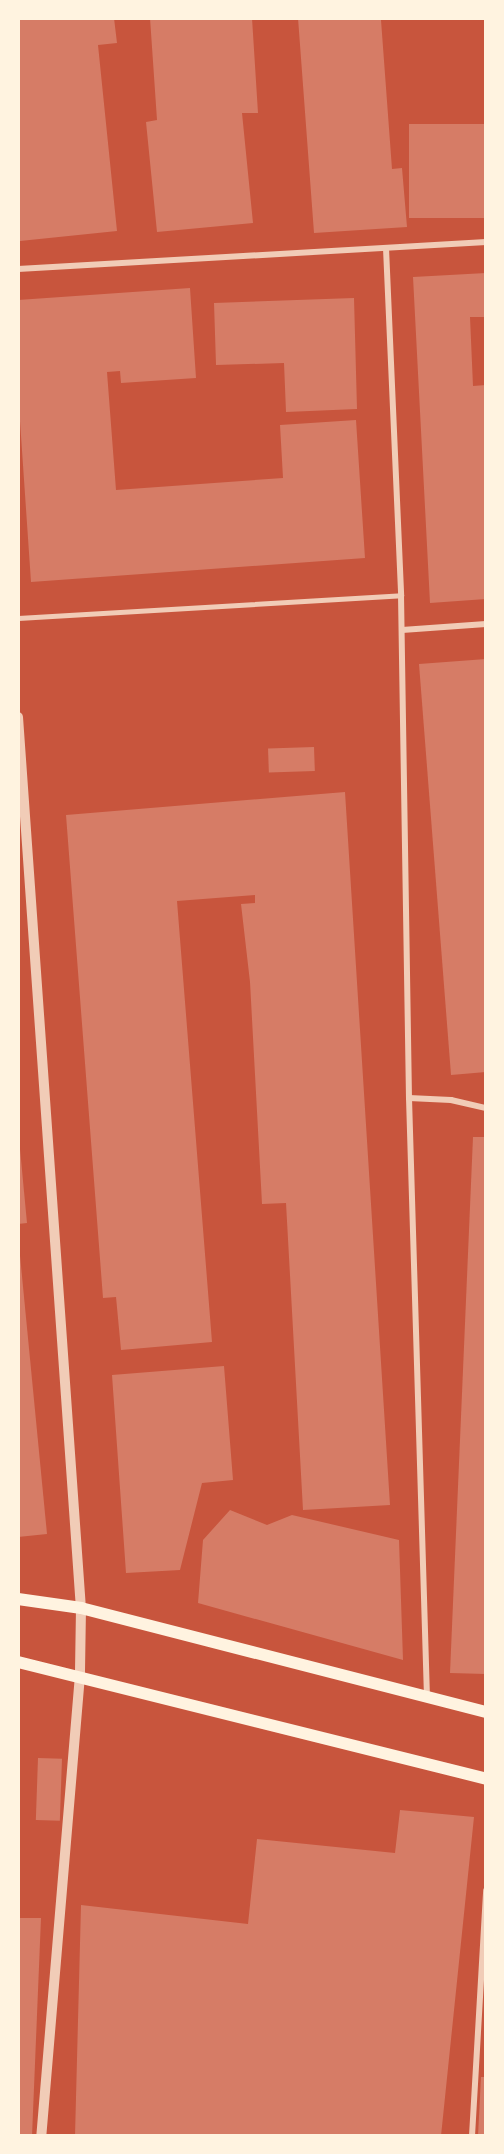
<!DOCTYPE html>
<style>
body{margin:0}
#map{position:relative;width:504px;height:2154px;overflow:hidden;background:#c8553d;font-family:Inter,sans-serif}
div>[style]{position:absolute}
.building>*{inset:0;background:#d67c66;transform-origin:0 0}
.pedestrian>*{height:5px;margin:-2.5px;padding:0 2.5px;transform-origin:2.5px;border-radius:2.5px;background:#f1ccb7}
.minor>*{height:6px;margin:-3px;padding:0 3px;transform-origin:3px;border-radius:3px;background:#f1ccb7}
.tertiary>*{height:10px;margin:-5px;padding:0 5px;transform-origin:5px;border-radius:5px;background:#f1ccb7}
.secondary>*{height:12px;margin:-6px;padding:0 6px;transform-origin:6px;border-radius:6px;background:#fff3e0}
span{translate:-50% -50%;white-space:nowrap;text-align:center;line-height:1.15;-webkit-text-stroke:6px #fff3e0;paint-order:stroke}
.frame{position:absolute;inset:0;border:20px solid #fff3e0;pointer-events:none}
</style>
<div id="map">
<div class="building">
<div style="clip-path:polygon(18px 18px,114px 18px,117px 43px,98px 45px,117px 231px,20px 241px)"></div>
<div style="clip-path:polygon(150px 18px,252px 18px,258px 113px,242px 113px,253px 223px,157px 232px,146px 122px,157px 120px)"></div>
<div style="clip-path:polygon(298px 18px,389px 18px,381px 20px,392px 169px,402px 168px,407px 227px,314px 233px)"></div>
<div style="left:486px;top:124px;width:94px;height:77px;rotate:90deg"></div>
<div style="clip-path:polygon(486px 273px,486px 317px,470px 317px,473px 386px,486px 385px,486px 599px,430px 603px,413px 277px)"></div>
<div style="clip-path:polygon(190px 288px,196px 378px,121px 383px,120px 371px,107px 372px,116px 490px,283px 478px,280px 425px,356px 420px,365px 558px,31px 582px,18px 392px,18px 300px)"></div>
<div style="clip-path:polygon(354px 298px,357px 409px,286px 412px,284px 363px,216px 365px,214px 303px)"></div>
<div style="clip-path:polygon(486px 659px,486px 1072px,451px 1075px,419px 664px)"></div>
<div style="left:314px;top:747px;width:24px;height:46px;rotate:88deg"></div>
<div style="clip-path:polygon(345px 792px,390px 1505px,303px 1510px,286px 1203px,262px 1204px,250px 982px,241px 904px,255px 903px,255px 895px,177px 901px,212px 1342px,121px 1350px,116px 1297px,103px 1298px,66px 815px)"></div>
<div style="clip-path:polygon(18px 1128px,27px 1223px,18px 1224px)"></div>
<div style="clip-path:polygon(473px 1137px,486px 1137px,486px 1674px,450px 1673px)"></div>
<div style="clip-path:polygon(18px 1235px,47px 1534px,18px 1537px)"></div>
<div style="clip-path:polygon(224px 1366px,233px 1480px,202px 1483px,180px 1570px,126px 1573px,112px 1375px)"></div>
<div style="clip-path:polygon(230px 1510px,267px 1525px,292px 1515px,399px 1540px,403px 1660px,198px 1603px,203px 1540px)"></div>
<div style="left:38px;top:1758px;width:24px;height:62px;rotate:2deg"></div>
<div style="clip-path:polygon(400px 1810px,474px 1817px,441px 2136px,75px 2136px,81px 1905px,248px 1924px,257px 1839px,395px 1853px)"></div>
<div style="clip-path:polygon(18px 1918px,41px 1918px,32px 2136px,18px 2136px)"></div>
<div style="clip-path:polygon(481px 2077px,486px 2077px,486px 2136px,478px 2136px)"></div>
</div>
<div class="pedestrian">
<div style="left:18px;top:618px;width:384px;rotate:-3.4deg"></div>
</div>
<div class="minor">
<div style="left:386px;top:248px;width:347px;rotate:87.5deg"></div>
<div style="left:401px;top:595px;width:503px;rotate:89.09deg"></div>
<div style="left:409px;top:1098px;width:598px;rotate:88.28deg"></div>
<div style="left:18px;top:269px;width:469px;rotate:-3.3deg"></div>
<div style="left:402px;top:630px;width:84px;rotate:-4.1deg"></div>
<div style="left:409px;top:1098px;width:42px;rotate:2.7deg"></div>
<div style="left:451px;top:1100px;width:36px;rotate:13deg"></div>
<div style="left:472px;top:2136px;width:246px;rotate:-86.7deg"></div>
</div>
<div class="tertiary">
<div style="left:18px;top:717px;width:893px;rotate:85.96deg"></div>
<div style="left:81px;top:1608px;width:67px;rotate:90.9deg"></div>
<div style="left:80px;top:1675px;width:463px;rotate:94.8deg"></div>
</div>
<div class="secondary">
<div style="left:18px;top:1599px;width:64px;rotate:8.1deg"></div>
<div style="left:81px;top:1608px;width:418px;rotate:14.4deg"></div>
<div style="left:18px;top:1662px;width:482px;rotate:14deg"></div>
</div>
<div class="frame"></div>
</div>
